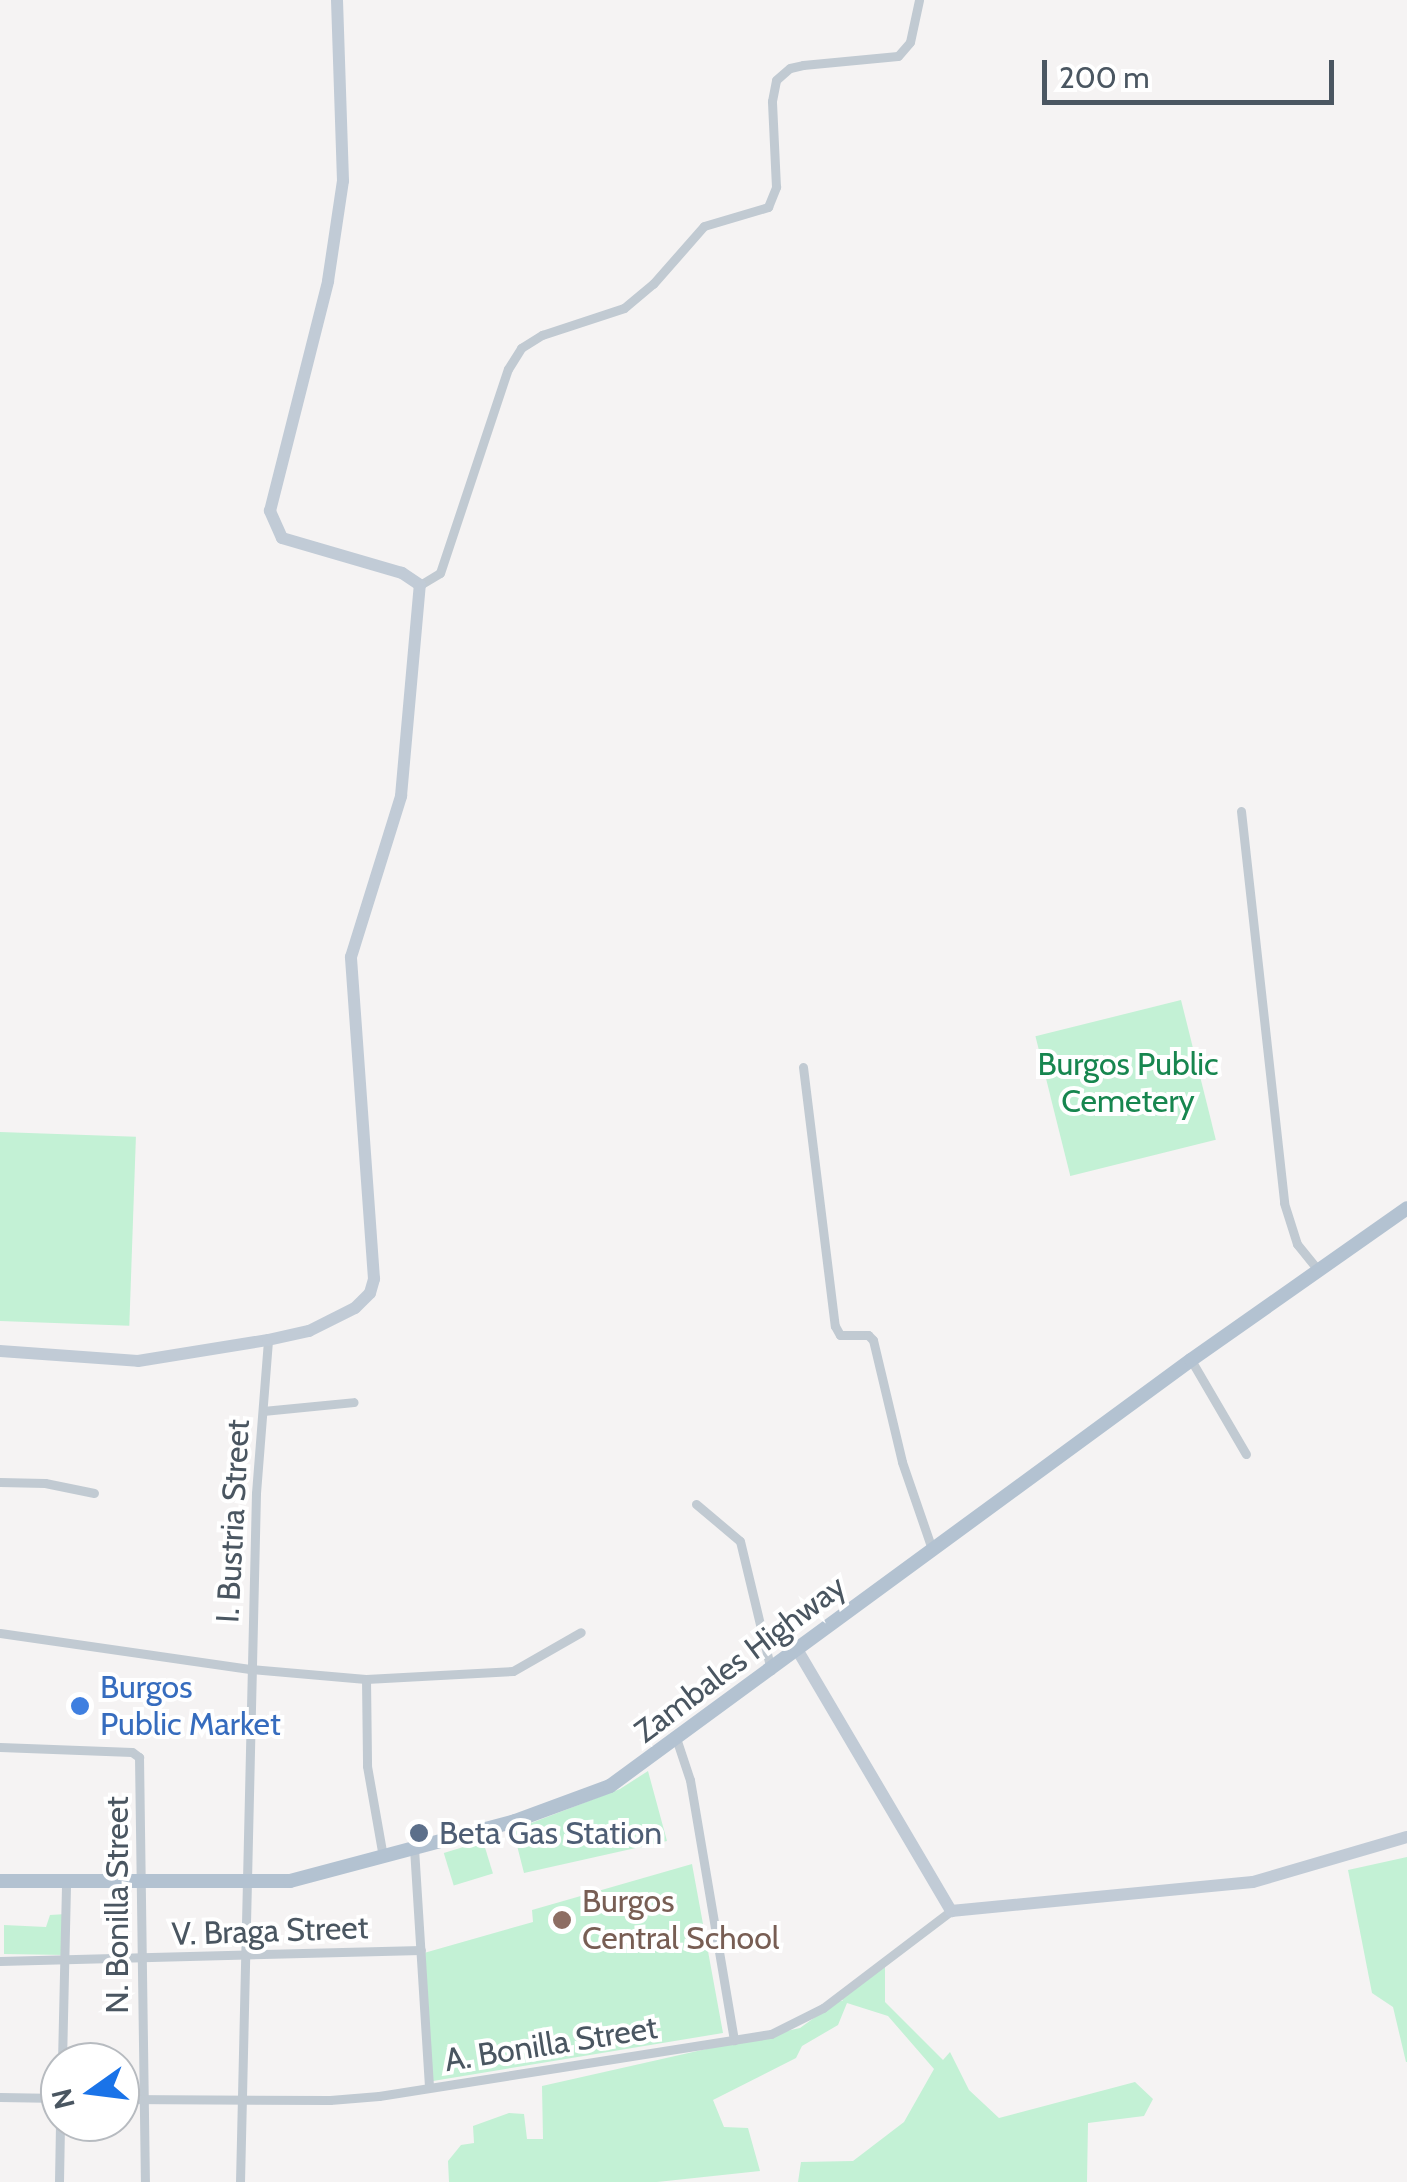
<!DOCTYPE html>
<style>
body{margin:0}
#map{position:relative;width:1407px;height:2182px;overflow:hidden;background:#f5f3f3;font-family:Cabin,sans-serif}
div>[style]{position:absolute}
.green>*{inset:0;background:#c3f1d5;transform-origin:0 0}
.street>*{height:9px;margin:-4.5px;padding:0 4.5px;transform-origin:4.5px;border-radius:4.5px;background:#c1cad2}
.secondary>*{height:12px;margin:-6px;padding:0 6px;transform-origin:6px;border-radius:6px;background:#c1cbd6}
.primary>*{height:14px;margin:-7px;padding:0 7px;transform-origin:7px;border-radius:7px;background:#b3c2d1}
.dots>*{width:28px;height:28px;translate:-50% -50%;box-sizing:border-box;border:5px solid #fff;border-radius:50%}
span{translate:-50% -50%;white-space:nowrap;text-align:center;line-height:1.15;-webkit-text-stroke:8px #fff;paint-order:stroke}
.park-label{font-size:32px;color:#17864f}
.street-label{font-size:32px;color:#4a5661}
.shop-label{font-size:32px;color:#366cbe}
.left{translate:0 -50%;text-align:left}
.service-label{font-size:32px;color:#4e5e75}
.education-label{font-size:32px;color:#785e54}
.north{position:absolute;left:40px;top:2042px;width:100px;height:100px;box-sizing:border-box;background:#fff;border:2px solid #b7bbc0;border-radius:50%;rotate:256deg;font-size:28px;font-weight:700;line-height:40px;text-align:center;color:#4a5661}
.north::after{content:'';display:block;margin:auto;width:35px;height:45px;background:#1a73e8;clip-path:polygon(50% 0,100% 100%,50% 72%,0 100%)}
.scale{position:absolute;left:1042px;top:60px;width:292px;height:45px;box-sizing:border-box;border:5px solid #4a5661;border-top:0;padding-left:12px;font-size:30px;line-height:35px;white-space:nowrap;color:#4a5661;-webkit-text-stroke:8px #fff;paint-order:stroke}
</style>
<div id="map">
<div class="green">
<div style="left:1181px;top:1000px;width:144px;height:150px;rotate:76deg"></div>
<div style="left:0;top:1132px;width:136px;height:189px;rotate:2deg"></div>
<div style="clip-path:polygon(648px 1771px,667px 1841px,524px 1873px,513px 1830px,620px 1789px)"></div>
<div style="left:483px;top:1841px;width:34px;height:41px;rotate:73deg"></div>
<div style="clip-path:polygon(1407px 1857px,1407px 2062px,1406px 2062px,1393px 2007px,1372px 1993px,1348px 1870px)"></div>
<div style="clip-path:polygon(692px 1864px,723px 2033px,433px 2081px,424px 1953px,533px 1922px,532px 1910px)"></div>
<div style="clip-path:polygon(66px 1914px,65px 1955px,4px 1954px,4px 1925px,46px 1927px,50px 1915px)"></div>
<div style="clip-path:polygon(885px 1963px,885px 2002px,943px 2060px,950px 2052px,969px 2090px,999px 2118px,1135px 2082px,1153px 2099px,1144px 2116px,1088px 2123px,1087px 2182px,798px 2182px,801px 2162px,853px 2161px,904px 2122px,934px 2069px,888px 2016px,847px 2003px,838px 2025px,802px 2046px,796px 2058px,713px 2100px,724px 2127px,748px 2128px,760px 2171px,657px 2182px,449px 2182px,448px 2161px,461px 2145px,474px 2143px,473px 2126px,509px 2113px,524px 2114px,527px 2139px,543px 2139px,542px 2086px,800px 2028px,839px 2000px,843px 2001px,841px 1998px)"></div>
</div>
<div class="street">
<div style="left:420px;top:585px;width:23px;rotate:-31deg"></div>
<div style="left:440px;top:573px;width:215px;rotate:-71.6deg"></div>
<div style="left:508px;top:369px;width:25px;rotate:-58deg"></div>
<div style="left:521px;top:348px;width:25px;rotate:-32deg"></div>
<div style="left:542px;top:335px;width:86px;rotate:-18.2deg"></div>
<div style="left:624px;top:308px;width:38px;rotate:-40deg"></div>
<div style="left:653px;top:284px;width:77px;rotate:-48.7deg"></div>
<div style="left:704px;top:226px;width:67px;rotate:-16.5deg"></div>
<div style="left:768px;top:207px;width:22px;rotate:-68deg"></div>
<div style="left:776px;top:187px;width:86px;rotate:-92.7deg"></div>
<div style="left:772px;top:101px;width:21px;rotate:-79deg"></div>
<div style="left:776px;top:80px;width:18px;rotate:-41deg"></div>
<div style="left:790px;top:68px;width:13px;rotate:-13deg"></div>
<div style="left:803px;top:65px;width:95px;rotate:-5.4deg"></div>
<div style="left:898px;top:56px;width:18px;rotate:-49deg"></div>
<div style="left:910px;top:42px;width:43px;rotate:-77.9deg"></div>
<div style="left:1241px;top:811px;width:394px;rotate:83.7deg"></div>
<div style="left:1284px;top:1203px;width:43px;rotate:72.4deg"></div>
<div style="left:1297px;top:1244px;width:32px;rotate:51deg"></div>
<div style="left:803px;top:1067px;width:261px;rotate:83deg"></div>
<div style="left:835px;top:1326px;width:10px;rotate:61deg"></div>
<div style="left:840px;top:1335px;width:28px"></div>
<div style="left:868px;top:1335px;width:7px;rotate:45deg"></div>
<div style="left:873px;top:1340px;width:125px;rotate:76.6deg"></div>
<div style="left:902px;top:1462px;width:92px;rotate:71deg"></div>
<div style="left:1191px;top:1360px;width:109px;rotate:59.7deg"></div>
<div style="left:263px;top:1411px;width:91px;rotate:-5.6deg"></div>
<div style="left:0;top:1482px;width:45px;rotate:1.3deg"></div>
<div style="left:45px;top:1483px;width:50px;rotate:11.5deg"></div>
<div style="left:696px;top:1504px;width:57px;rotate:40.1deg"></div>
<div style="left:740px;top:1541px;width:133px;rotate:76.5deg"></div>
<div style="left:0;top:1633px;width:254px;rotate:8.2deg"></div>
<div style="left:251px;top:1669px;width:115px;rotate:5deg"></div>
<div style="left:366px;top:1679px;width:147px;rotate:-3.1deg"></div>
<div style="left:513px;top:1671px;width:78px;rotate:-29.8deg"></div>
<div style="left:366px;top:1679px;width:87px;rotate:89.3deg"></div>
<div style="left:367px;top:1766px;width:92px;rotate:80deg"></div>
<div style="left:677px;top:1741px;width:41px;rotate:71.6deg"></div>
<div style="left:690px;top:1780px;width:264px;rotate:80.4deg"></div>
<div style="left:0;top:1747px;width:132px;rotate:2.2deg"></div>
<div style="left:132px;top:1752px;width:9px;rotate:36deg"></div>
<div style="left:139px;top:1757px;width:425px;rotate:89.2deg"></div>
<div style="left:414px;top:1848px;width:239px;rotate:86.4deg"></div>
<div style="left:0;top:1961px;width:421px;rotate:-1.5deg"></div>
<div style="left:62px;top:2062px;width:179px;rotate:-88.7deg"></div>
<div style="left:0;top:2097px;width:60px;rotate:1deg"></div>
<div style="left:120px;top:2099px;width:210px;rotate:0.3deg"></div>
<div style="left:330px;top:2100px;width:49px;rotate:-4.7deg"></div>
<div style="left:379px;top:2096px;width:397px;rotate:-9deg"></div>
<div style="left:771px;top:2034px;width:58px;rotate:-26.6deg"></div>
<div style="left:823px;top:2008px;width:161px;rotate:-37.2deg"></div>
<div style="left:59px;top:2182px;width:60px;rotate:-89deg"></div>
<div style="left:240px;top:2182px;width:689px;rotate:-88.67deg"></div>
<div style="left:256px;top:1493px;width:153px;rotate:-85.5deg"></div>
</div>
<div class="secondary">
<div style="left:0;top:1351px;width:138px;rotate:4.1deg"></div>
<div style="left:138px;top:1361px;width:132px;rotate:-9.2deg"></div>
<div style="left:268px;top:1340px;width:42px;rotate:-12.4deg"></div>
<div style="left:309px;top:1331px;width:51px;rotate:-26.6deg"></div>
<div style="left:355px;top:1308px;width:21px;rotate:-45deg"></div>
<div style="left:370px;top:1293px;width:15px;rotate:-74deg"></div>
<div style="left:374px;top:1279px;width:323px;rotate:-94.1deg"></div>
<div style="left:351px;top:957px;width:169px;rotate:-72.7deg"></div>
<div style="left:401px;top:796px;width:212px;rotate:-84.9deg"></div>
<div style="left:420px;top:585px;width:22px;rotate:-146deg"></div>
<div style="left:402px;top:573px;width:125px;rotate:-163.7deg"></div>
<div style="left:282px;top:538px;width:30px;rotate:-114deg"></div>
<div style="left:270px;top:511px;width:237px;rotate:-75.8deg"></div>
<div style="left:328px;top:281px;width:101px;rotate:-81.5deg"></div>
<div style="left:343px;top:181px;width:181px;rotate:-91.9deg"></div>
<div style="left:798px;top:1651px;width:302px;rotate:59.5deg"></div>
<div style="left:951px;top:1911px;width:303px;rotate:-5.5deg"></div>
<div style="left:1253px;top:1882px;width:160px;rotate:-16.3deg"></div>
</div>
<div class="primary">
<div style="left:0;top:1881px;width:290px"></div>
<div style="left:290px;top:1881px;width:233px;rotate:-14.9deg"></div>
<div style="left:515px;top:1821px;width:101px;rotate:-20.2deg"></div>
<div style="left:610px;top:1786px;width:720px;rotate:-36.25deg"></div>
<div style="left:1191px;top:1360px;width:264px;rotate:-35.1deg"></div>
</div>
<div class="dots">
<div style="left:80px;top:1706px;background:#3f7fe0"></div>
<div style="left:419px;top:1833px;background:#5c6f8a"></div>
<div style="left:562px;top:1920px;background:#8d6e63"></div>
</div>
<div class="park-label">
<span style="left:1128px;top:1083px">Burgos Public<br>Cemetery</span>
</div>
<div class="street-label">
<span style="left:233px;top:1521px;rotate:-87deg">I. Bustria Street</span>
<span style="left:740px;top:1659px;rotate:-37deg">Zambales Highway</span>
<span style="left:117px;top:1905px;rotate:-90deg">N. Bonilla Street</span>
<span style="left:270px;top:1931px;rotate:-2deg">V. Braga Street</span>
<span style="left:551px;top:2044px;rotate:-9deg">A. Bonilla Street</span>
</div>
<div class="shop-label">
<span class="left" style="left:100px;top:1706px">Burgos<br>Public Market</span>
</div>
<div class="service-label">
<span class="left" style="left:439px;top:1833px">Beta Gas Station</span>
</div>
<div class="education-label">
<span class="left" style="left:582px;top:1920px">Burgos<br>Central School</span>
</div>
<div class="north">N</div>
<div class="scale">200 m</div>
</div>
